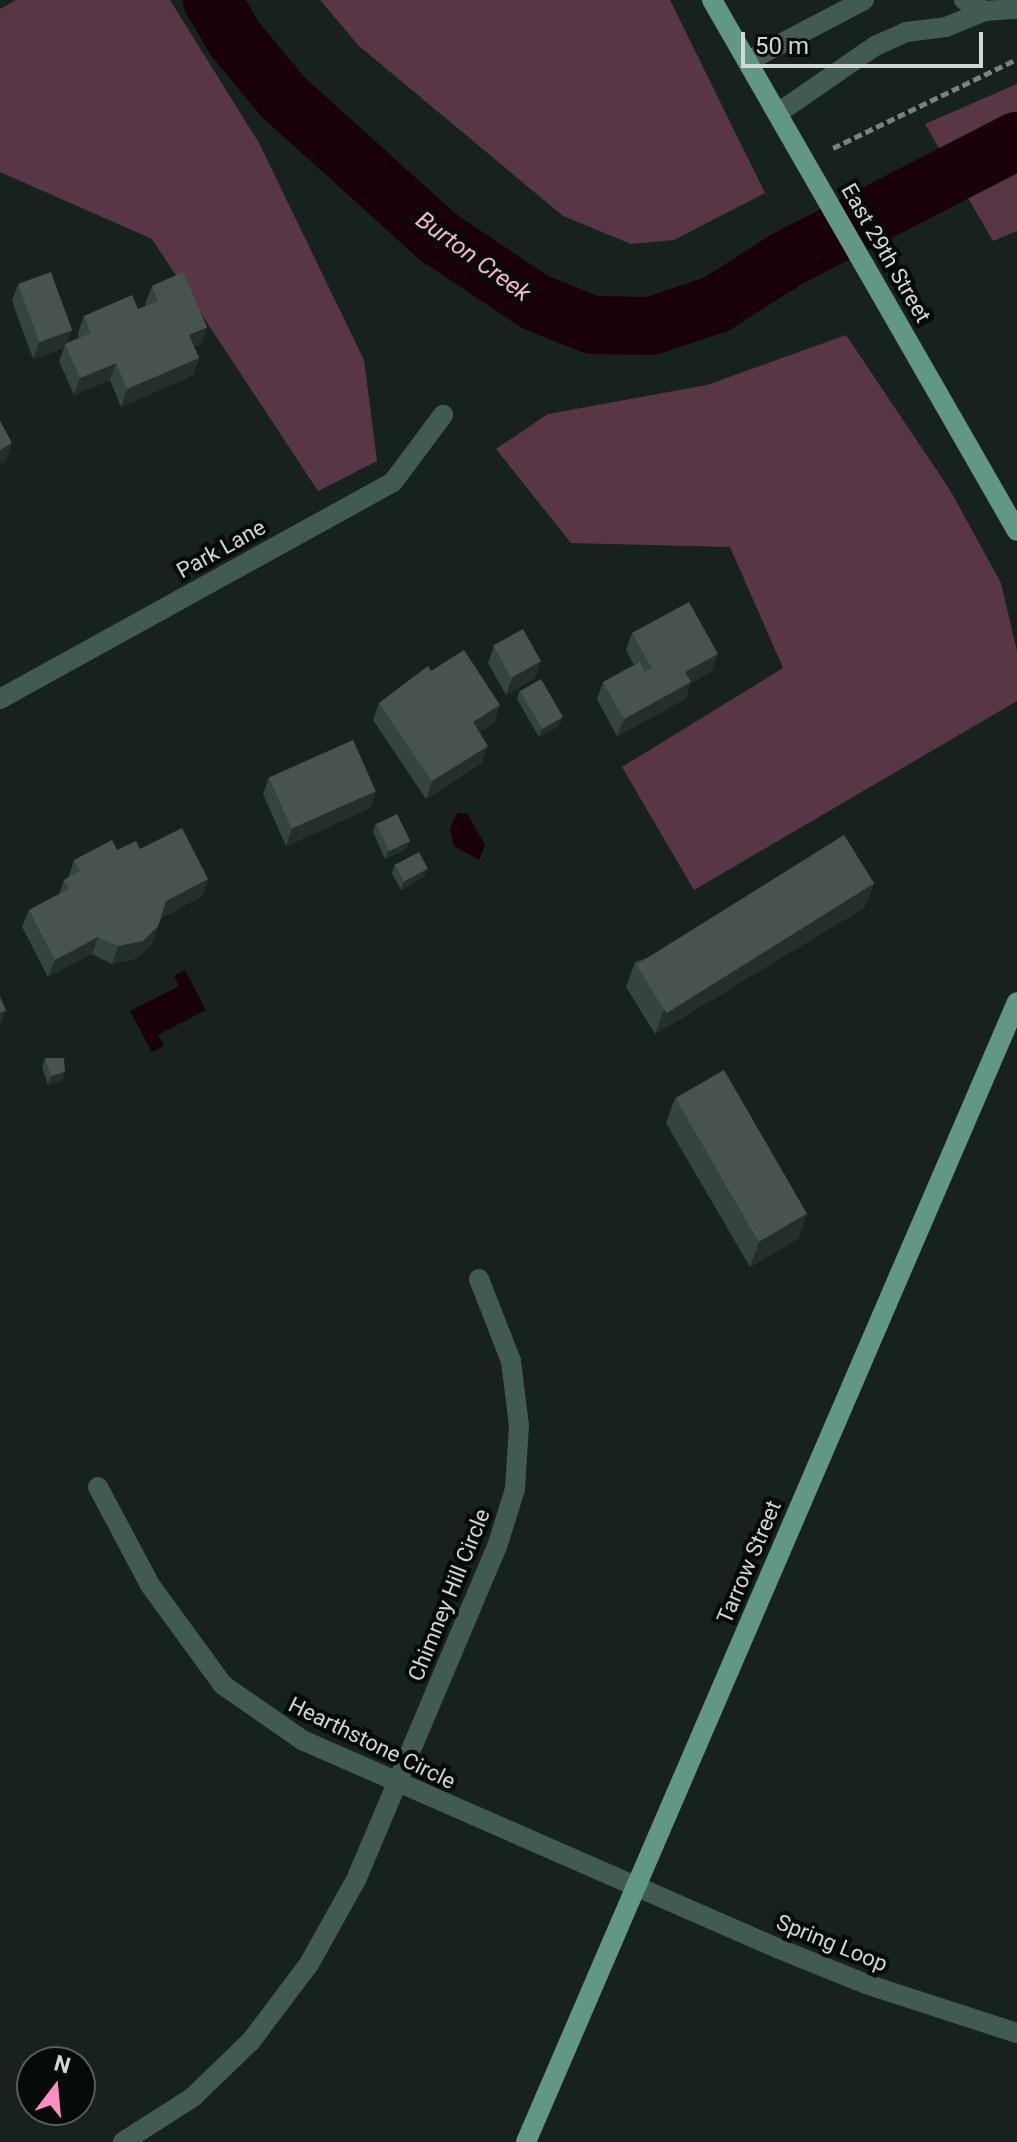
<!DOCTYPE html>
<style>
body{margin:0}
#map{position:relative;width:1017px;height:2142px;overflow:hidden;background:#17221e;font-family:Roboto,sans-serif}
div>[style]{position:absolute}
.green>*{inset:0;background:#593646}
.water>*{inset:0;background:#19000a}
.river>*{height:58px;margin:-29px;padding:0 29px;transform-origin:29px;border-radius:29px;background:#19000a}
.path>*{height:5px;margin-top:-2.5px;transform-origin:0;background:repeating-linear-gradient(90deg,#79827e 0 8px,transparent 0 12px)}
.minor>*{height:20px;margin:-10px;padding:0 10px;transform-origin:10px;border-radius:10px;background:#425b52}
.major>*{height:20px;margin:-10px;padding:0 10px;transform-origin:10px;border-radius:10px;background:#629785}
.wall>*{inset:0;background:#37433f}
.shaded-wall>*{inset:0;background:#242f2b}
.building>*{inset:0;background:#48534f;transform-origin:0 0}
span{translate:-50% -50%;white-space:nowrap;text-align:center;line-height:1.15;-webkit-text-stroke:8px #060a08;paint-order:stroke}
.street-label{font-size:22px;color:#d0d7d4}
.water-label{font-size:24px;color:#f6b5d1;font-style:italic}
.north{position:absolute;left:16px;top:2046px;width:80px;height:80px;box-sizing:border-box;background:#060a08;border:2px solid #575c5a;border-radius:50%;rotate:16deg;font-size:22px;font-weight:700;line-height:32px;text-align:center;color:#d0d7d4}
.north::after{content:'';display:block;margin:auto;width:28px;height:36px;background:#fc8fc2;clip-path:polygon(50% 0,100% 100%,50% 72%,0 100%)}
.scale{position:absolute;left:741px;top:32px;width:242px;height:36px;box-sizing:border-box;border:4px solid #d0d7d4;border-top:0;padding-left:10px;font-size:24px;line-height:28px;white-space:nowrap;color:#d0d7d4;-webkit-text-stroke:6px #060a08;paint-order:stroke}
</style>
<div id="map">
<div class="green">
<div style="clip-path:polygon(16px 0,170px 0,259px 143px,364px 360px,377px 461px,318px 491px,152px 239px,0 172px,0 9px)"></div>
<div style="clip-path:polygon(320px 0,670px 0,765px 193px,674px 240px,631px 244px,563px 216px,359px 46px)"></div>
<div style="clip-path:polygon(1017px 84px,1017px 231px,993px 241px,925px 124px)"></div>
<div style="clip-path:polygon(846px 335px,950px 490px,1001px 583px,1017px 651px,1017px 701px,694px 890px,622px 767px,783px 668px,730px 547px,571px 543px,496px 449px,548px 414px,707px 385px)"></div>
</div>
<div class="water">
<div style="clip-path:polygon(457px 813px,467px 813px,485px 845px,479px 860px,454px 846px,450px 829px)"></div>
<div style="clip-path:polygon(185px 970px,206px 1010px,158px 1035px,164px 1046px,152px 1052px,130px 1011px,179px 986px,174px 976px)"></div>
</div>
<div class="river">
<div style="left:212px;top:0;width:45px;rotate:59.5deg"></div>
<div style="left:235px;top:39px;width:75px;rotate:50.4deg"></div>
<div style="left:283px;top:97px;width:209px;rotate:42.1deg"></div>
<div style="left:438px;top:237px;width:117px;rotate:33.8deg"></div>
<div style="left:535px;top:302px;width:61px;rotate:22deg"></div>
<div style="left:592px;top:325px;width:59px;rotate:1deg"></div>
<div style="left:651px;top:326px;width:67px;rotate:-18.2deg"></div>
<div style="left:715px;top:305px;width:85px;rotate:-32.6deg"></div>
<div style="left:787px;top:259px;width:259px;rotate:-27.2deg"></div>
</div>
<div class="path">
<div style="left:833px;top:148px;width:204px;rotate:-25.8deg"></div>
</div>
<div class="minor">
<div style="left:964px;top:0;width:24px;rotate:28deg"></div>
<div style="left:748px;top:61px;width:131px;rotate:-27.7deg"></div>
<div style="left:778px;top:113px;width:118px;rotate:-34.6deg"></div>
<div style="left:875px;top:46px;width:34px;rotate:-24deg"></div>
<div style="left:906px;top:32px;width:40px;rotate:-7.1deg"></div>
<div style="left:946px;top:27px;width:42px;rotate:-22.3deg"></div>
<div style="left:985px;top:11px;width:32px;rotate:-4deg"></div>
<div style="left:0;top:699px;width:449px;rotate:-28.9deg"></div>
<div style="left:393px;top:482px;width:84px;rotate:-53.3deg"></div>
<div style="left:98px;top:1487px;width:111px;rotate:62deg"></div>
<div style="left:150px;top:1585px;width:124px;rotate:53.9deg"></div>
<div style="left:223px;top:1685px;width:96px;rotate:34.8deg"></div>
<div style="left:302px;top:1740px;width:519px;rotate:23.65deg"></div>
<div style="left:777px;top:1948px;width:96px;rotate:22deg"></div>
<div style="left:866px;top:1984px;width:159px;rotate:18deg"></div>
<div style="left:123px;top:2142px;width:83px;rotate:-32.7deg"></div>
<div style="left:193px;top:2097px;width:81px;rotate:-44deg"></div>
<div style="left:251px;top:2041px;width:96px;rotate:-53deg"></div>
<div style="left:309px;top:1964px;width:96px;rotate:-60.8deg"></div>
<div style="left:356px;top:1880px;width:362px;rotate:-67.1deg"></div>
<div style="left:497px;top:1547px;width:61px;rotate:-72.8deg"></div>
<div style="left:515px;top:1489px;width:63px;rotate:-86.4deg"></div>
<div style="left:519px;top:1426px;width:65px;rotate:-97deg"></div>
<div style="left:511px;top:1361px;width:88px;rotate:-111.3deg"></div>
</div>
<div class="major">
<div style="left:712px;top:0;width:612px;rotate:60.13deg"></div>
<div style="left:526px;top:2142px;width:1241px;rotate:-66.7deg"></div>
</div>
<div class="wall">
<div style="clip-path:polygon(18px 284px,67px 343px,79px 338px,78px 333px,84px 316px,138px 309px,146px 306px,145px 304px,152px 286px,207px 327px,201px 344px,194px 347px,199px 358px,193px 375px,121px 407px,110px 380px,74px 395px,59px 361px,64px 348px,33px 359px,12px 301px)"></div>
<div style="clip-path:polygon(632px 633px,712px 671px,691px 683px,685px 699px,617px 736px,597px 699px,603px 682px,634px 665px,626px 650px)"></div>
<div style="clip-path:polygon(494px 646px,535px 678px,506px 695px,488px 663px)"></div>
<div style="clip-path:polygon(431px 671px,494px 723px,479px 732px,482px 763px,426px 799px,373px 720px,379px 703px)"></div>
<div style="clip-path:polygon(520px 690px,559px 726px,539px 737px,517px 699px)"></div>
<div style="clip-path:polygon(269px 777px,376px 791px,370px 808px,286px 846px,263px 794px)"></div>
<div style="clip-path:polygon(376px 823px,410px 841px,406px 849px,385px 859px,373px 832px)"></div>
<div style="clip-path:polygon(140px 849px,208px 879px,202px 896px,161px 918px,152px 943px,137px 958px,112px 964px,92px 954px,48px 977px,22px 927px,29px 910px,59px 894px,64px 880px,68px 878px,74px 860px,117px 850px)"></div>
<div style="clip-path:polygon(395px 864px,424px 877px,401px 890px,392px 873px)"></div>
<div style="clip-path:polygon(874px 883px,864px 908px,655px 1034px,626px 987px,635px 962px)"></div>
<div style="clip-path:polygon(45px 1058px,62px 1080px,48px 1085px,42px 1067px)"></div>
<div style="clip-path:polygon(675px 1098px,799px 1238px,750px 1267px,666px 1123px)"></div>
</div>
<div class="shaded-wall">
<div style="clip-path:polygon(207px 327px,201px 344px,183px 352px,189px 335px)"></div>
<div style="clip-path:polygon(72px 330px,66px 346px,65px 344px,64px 348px,33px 359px,39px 342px)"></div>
<div style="clip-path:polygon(199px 358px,193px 375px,121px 407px,127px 389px)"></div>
<div style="clip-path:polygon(116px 363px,110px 380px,74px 395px,80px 378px)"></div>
<div style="clip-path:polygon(12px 443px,6px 461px,0 464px,0 450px)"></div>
<div style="clip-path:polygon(718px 654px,712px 671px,691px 683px,685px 699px,617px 736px,624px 719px,685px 672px)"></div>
<div style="clip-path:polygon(541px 661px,535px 678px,506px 695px,512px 678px)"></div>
<div style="clip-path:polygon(500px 705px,494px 723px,467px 739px,473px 722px)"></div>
<div style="clip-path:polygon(563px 717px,559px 726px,539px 737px,542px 728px)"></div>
<div style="clip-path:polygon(488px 746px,482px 763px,426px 799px,432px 781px)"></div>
<div style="clip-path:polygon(376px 791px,370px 808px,286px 846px,292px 828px)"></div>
<div style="clip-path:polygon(410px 841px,406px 849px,385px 859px,388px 851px)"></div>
<div style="clip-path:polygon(428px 869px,424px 877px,401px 890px,404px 881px)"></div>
<div style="clip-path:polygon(208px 879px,202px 896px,160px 918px,166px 901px)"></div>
<div style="clip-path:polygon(874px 883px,864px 908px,655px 1034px,664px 1010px)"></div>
<div style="clip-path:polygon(158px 926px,152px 943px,137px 958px,112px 964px,118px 946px)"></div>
<div style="clip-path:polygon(98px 937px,92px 954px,48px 977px,55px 960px)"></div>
<div style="clip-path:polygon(6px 1010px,0 1026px,0 1013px)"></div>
<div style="clip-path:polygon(65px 1072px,62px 1080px,48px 1085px,51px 1076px)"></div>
<div style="clip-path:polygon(808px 1213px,799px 1238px,750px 1267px,759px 1242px)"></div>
</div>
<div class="building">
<div style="left:51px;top:272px;width:62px;height:35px;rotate:70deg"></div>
<div style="clip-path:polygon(183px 272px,207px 327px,189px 335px,199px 358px,127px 389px,116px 363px,80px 378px,65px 344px,91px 333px,84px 316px,132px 295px,138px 309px,158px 301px,152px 286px)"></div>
<div style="clip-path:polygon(0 421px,12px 443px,0 450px)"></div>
<div style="clip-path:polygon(689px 602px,718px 654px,685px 672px,691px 682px,624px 719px,603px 682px,640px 662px,645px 672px,652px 668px,632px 633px)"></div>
<div style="left:523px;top:629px;width:37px;height:34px;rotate:61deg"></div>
<div style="clip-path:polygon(464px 650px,500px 705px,473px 722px,488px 746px,432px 781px,379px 703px,428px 666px,431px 671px)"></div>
<div style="left:541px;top:679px;width:44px;height:24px;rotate:60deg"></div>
<div style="left:353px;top:740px;width:56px;height:92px;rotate:66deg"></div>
<div style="left:397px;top:814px;width:30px;height:23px;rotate:64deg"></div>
<div style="clip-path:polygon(182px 828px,208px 879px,166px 901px,158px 926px,143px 941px,118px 946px,98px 937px,55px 960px,29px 910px,69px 889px,64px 880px,80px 871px,74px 860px,112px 840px,117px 850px,136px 841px,140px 849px)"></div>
<div style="left:844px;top:835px;width:57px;height:245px;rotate:58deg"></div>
<div style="left:419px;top:852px;width:19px;height:27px;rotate:62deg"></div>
<div style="clip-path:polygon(0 997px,6px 1010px,0 1013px)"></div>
<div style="clip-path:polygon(45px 1058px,64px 1058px,65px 1072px,51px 1076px)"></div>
<div style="left:724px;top:1070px;width:166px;height:56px;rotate:60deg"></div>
</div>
<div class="street-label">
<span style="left:886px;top:253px;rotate:60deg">East 29th Street</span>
<span style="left:221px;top:549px;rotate:-29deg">Park Lane</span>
<span style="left:749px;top:1562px;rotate:-67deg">Tarrow Street</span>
<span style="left:449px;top:1595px;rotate:-68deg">Chimney Hill Circle</span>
<span style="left:372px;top:1743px;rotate:26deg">Hearthstone Circle</span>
<span style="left:832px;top:1943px;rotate:22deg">Spring Loop</span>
</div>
<div class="water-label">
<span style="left:473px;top:257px;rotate:36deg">Burton Creek</span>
</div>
<div class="north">N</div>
<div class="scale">50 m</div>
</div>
